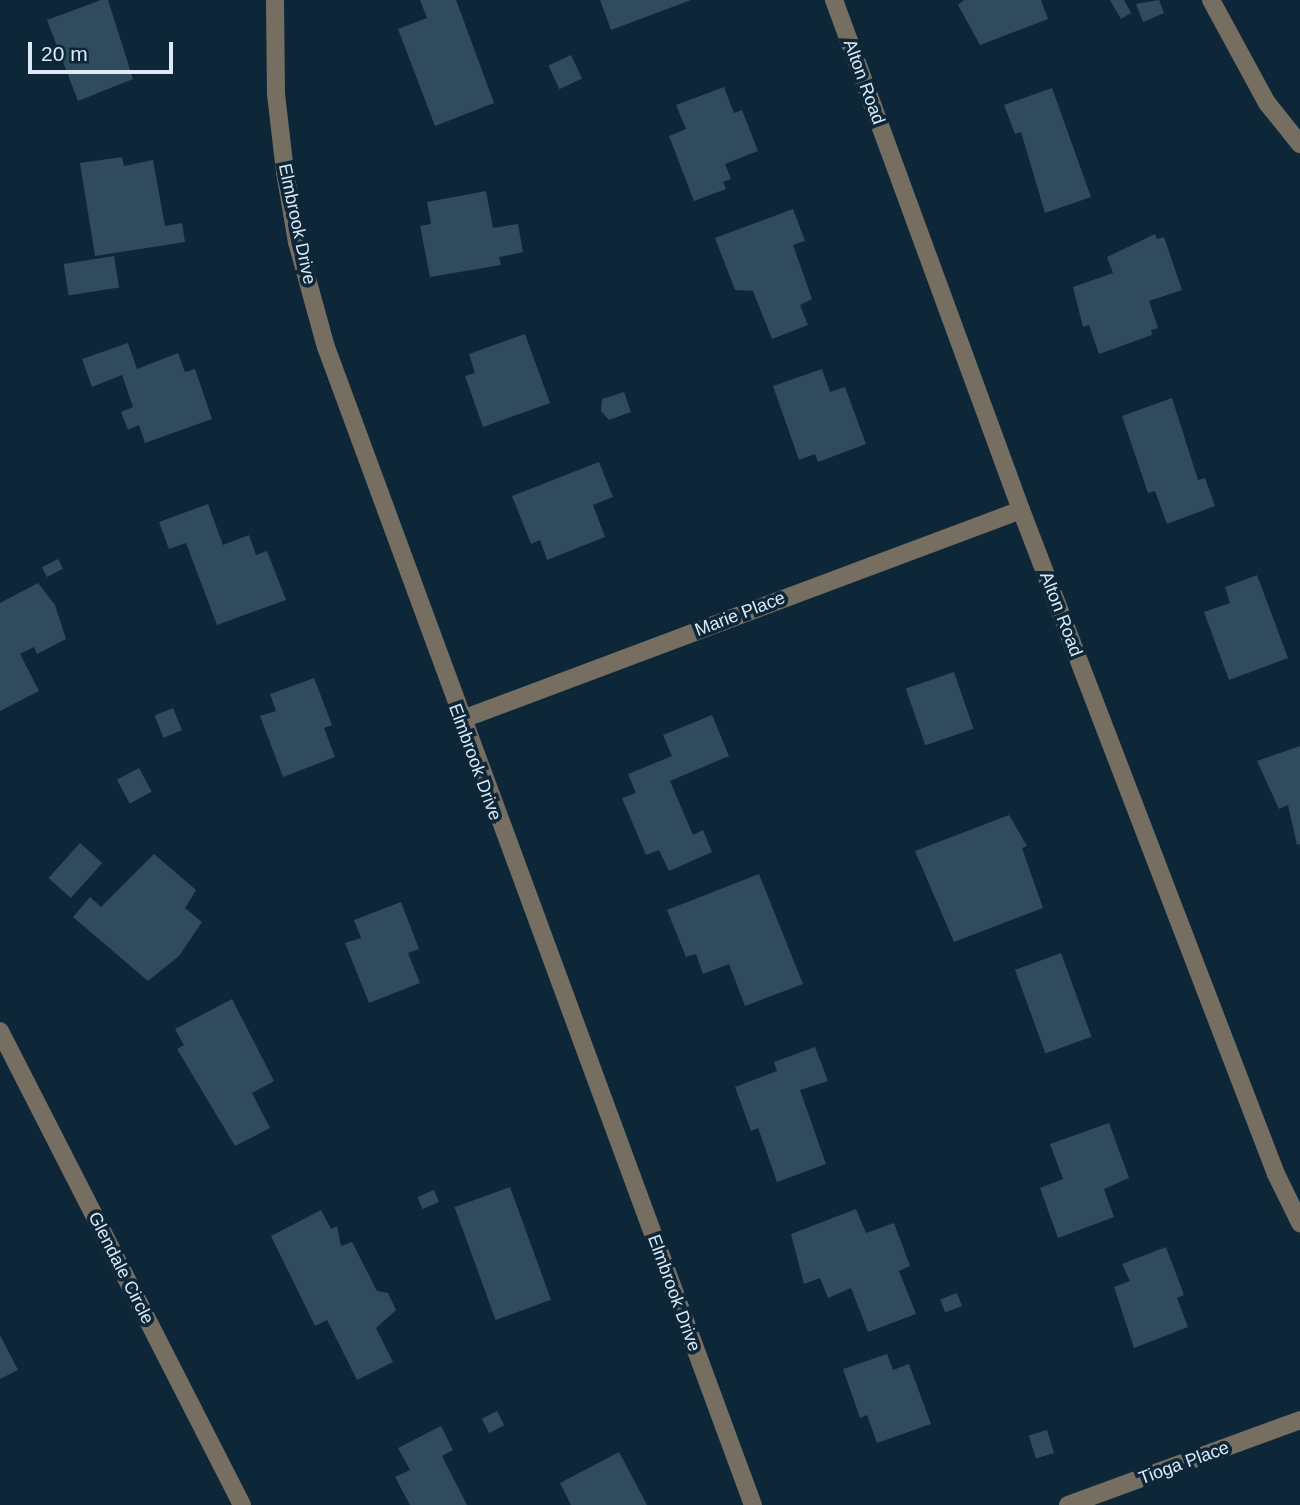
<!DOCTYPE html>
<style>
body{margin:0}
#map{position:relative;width:1300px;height:1505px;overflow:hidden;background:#0d2739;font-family:Helvetica,sans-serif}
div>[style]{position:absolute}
.building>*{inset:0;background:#304b5e;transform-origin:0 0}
.minor>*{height:18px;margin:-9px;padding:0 9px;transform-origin:9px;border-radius:9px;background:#766e61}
span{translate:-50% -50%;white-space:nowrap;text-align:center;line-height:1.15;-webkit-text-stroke:7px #0d2739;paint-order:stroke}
.street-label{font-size:18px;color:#dbeaf6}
.scale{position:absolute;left:28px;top:42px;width:145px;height:32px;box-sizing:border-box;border:4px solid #dbeaf6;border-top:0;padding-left:9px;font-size:21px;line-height:24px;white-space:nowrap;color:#dbeaf6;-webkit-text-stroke:5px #0d2739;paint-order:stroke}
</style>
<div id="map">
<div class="building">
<div style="clip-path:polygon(101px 0,108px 0,133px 79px,78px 101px,47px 20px)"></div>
<div style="clip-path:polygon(420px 0,456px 0,494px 103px,435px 126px,398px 29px,427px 18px)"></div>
<div style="clip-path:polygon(600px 0,691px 0,611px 30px)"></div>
<div style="clip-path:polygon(964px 0,1041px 0,1048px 19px,980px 45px,958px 5px)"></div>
<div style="clip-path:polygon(1110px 0,1124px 0,1131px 13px,1121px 19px)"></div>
<div style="clip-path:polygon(1159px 0,1164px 13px,1143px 22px,1136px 4px)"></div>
<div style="left:571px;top:55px;width:26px;height:25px;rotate:65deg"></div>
<div style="clip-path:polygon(724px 87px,734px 113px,742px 110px,758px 151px,725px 164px,731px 179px,723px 182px,726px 189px,694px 201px,669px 136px,686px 129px,676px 105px)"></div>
<div style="clip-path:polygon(1052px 88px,1091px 197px,1045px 213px,1021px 132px,1015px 134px,1004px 105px)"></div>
<div style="clip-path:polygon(122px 157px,124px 166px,153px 160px,165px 226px,182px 223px,185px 242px,95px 256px,80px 163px)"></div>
<div style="clip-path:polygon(486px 191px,493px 228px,518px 224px,523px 252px,499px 257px,501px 265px,430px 277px,420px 226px,431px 224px,427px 202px)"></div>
<div style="clip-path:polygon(793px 209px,805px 241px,793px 245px,812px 299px,800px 305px,808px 325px,772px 339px,753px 291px,735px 290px,715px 238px)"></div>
<div style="clip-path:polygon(1155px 234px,1157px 239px,1164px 237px,1182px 290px,1149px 301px,1158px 328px,1151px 330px,1152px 335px,1099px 354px,1089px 325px,1083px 327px,1073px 287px,1113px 273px,1107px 257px)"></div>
<div style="left:114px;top:256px;width:32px;height:51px;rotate:81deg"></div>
<div style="clip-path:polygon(525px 334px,550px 403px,483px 427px,465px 376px,475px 373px,469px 354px)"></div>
<div style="clip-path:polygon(128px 343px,137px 369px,178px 353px,185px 372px,195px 369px,212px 419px,145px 443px,139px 425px,128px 430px,121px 412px,133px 407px,122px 375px,92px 387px,82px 359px)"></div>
<div style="clip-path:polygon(822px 369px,830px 392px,845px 387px,866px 444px,818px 462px,815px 454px,799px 460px,773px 386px)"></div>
<div style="clip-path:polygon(624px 392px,631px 412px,609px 420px,601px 411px,602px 399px)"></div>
<div style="clip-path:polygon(1172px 398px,1198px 480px,1205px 478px,1215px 506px,1167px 524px,1155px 491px,1148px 493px,1122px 416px)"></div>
<div style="clip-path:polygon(599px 462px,613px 497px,593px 505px,605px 537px,547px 560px,540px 540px,531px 544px,512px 496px)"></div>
<div style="clip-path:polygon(208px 504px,223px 545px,249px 535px,256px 555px,267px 551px,286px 600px,217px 625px,186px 543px,169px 549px,159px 522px)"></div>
<div style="left:58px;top:559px;width:11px;height:18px;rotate:63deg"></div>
<div style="clip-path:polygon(1257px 575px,1288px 658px,1229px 680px,1204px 612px,1230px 603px,1225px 587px)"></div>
<div style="clip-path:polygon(38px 583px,55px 605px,66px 639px,37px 654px,34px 647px,20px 654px,39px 691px,0 711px,0 603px)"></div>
<div style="left:954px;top:672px;width:60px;height:51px;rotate:71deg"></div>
<div style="clip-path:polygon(314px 678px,332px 725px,324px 728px,335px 757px,283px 777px,260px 716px,276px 711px,270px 694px)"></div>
<div style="left:173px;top:708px;width:24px;height:20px;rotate:68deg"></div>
<div style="clip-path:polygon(712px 715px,729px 756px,670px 781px,693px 835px,703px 830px,712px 852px,669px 871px,659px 850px,646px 855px,622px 798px,636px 793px,628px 774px,672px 756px,663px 735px)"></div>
<div style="clip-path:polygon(1300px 746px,1300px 844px,1297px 845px,1288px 805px,1279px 809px,1257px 761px)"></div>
<div style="left:139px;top:768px;width:27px;height:25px;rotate:62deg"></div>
<div style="clip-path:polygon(1009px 815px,1027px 846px,1022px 848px,1043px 908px,954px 942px,915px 851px)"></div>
<div style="left:80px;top:843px;width:30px;height:47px;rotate:42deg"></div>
<div style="clip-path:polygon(154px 854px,196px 890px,185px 908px,202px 922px,179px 956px,148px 981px,73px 917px,90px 897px,101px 907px)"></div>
<div style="clip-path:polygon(759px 874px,803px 984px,745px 1006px,729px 964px,703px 974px,696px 954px,686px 957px,667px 910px)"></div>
<div style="clip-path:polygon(401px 902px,419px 949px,408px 953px,420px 983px,369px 1003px,345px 943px,361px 938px,354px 920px)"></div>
<div style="left:1061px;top:953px;width:89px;height:49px;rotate:70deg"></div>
<div style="clip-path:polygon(232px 999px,274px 1081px,252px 1093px,270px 1128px,235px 1146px,177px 1049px,184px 1045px,175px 1029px)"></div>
<div style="clip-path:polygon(815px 1047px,828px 1081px,800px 1090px,826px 1164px,777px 1182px,758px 1128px,751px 1131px,735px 1087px,777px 1071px,774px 1062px)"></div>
<div style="clip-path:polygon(1109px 1123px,1129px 1178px,1104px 1189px,1114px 1217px,1058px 1238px,1040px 1188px,1063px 1179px,1050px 1144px)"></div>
<div style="left:510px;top:1187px;width:120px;height:59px;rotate:70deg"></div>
<div style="left:434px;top:1190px;width:13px;height:18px;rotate:67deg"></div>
<div style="clip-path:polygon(856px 1209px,866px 1233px,894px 1223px,910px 1266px,899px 1271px,916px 1314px,868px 1332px,851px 1288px,828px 1298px,820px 1278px,804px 1284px,791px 1234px)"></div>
<div style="clip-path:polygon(321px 1210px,331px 1229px,337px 1226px,341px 1246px,352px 1242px,377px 1291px,388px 1293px,396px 1310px,376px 1328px,393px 1362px,357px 1380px,327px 1320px,315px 1326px,271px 1236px)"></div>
<div style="clip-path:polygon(1166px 1247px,1184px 1295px,1177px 1298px,1188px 1327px,1134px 1348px,1114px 1287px,1130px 1281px,1122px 1264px)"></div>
<div style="left:957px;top:1293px;width:14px;height:18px;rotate:69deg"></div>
<div style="clip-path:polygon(0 1335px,18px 1370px,0 1379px)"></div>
<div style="clip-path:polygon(887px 1354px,893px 1370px,909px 1364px,931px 1424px,877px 1443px,867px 1415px,860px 1418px,843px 1369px)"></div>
<div style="left:497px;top:1411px;width:16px;height:17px;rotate:63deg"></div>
<div style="clip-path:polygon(441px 1426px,453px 1450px,442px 1456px,467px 1505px,410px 1505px,395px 1477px,410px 1470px,398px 1448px)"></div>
<div style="left:1047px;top:1430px;width:24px;height:19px;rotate:73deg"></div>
<div style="clip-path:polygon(619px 1452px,647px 1505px,571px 1505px,560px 1483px)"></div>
</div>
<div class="minor">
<div style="left:275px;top:0;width:94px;rotate:89.4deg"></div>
<div style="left:276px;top:94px;width:79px;rotate:83.4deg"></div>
<div style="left:285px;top:172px;width:71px;rotate:80.3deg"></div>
<div style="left:297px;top:242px;width:109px;rotate:74.6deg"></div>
<div style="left:326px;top:347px;width:1234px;rotate:69.76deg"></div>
<div style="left:834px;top:0;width:543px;rotate:69.86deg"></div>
<div style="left:1021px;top:510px;width:711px;rotate:68.99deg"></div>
<div style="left:1276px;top:1174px;width:55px;rotate:63.9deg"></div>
<div style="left:1211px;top:0;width:117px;rotate:61.5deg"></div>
<div style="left:1267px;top:103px;width:53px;rotate:51.2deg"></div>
<div style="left:460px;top:720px;width:599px;rotate:-20.52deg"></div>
<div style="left:0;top:1031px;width:532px;rotate:62.95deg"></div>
<div style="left:1068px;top:1505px;width:247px;rotate:-20.1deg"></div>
</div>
<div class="street-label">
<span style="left:864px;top:82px;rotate:70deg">Alton Road</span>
<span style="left:297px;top:224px;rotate:78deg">Elmbrook Drive</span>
<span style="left:740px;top:614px;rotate:-21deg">Marie Place</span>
<span style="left:1061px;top:614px;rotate:69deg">Alton Road</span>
<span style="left:475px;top:762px;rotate:70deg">Elmbrook Drive</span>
<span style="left:121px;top:1268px;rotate:63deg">Glendale Circle</span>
<span style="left:674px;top:1293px;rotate:70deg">Elmbrook Drive</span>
<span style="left:1184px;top:1463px;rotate:-20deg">Tioga Place</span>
</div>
<div class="scale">20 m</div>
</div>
